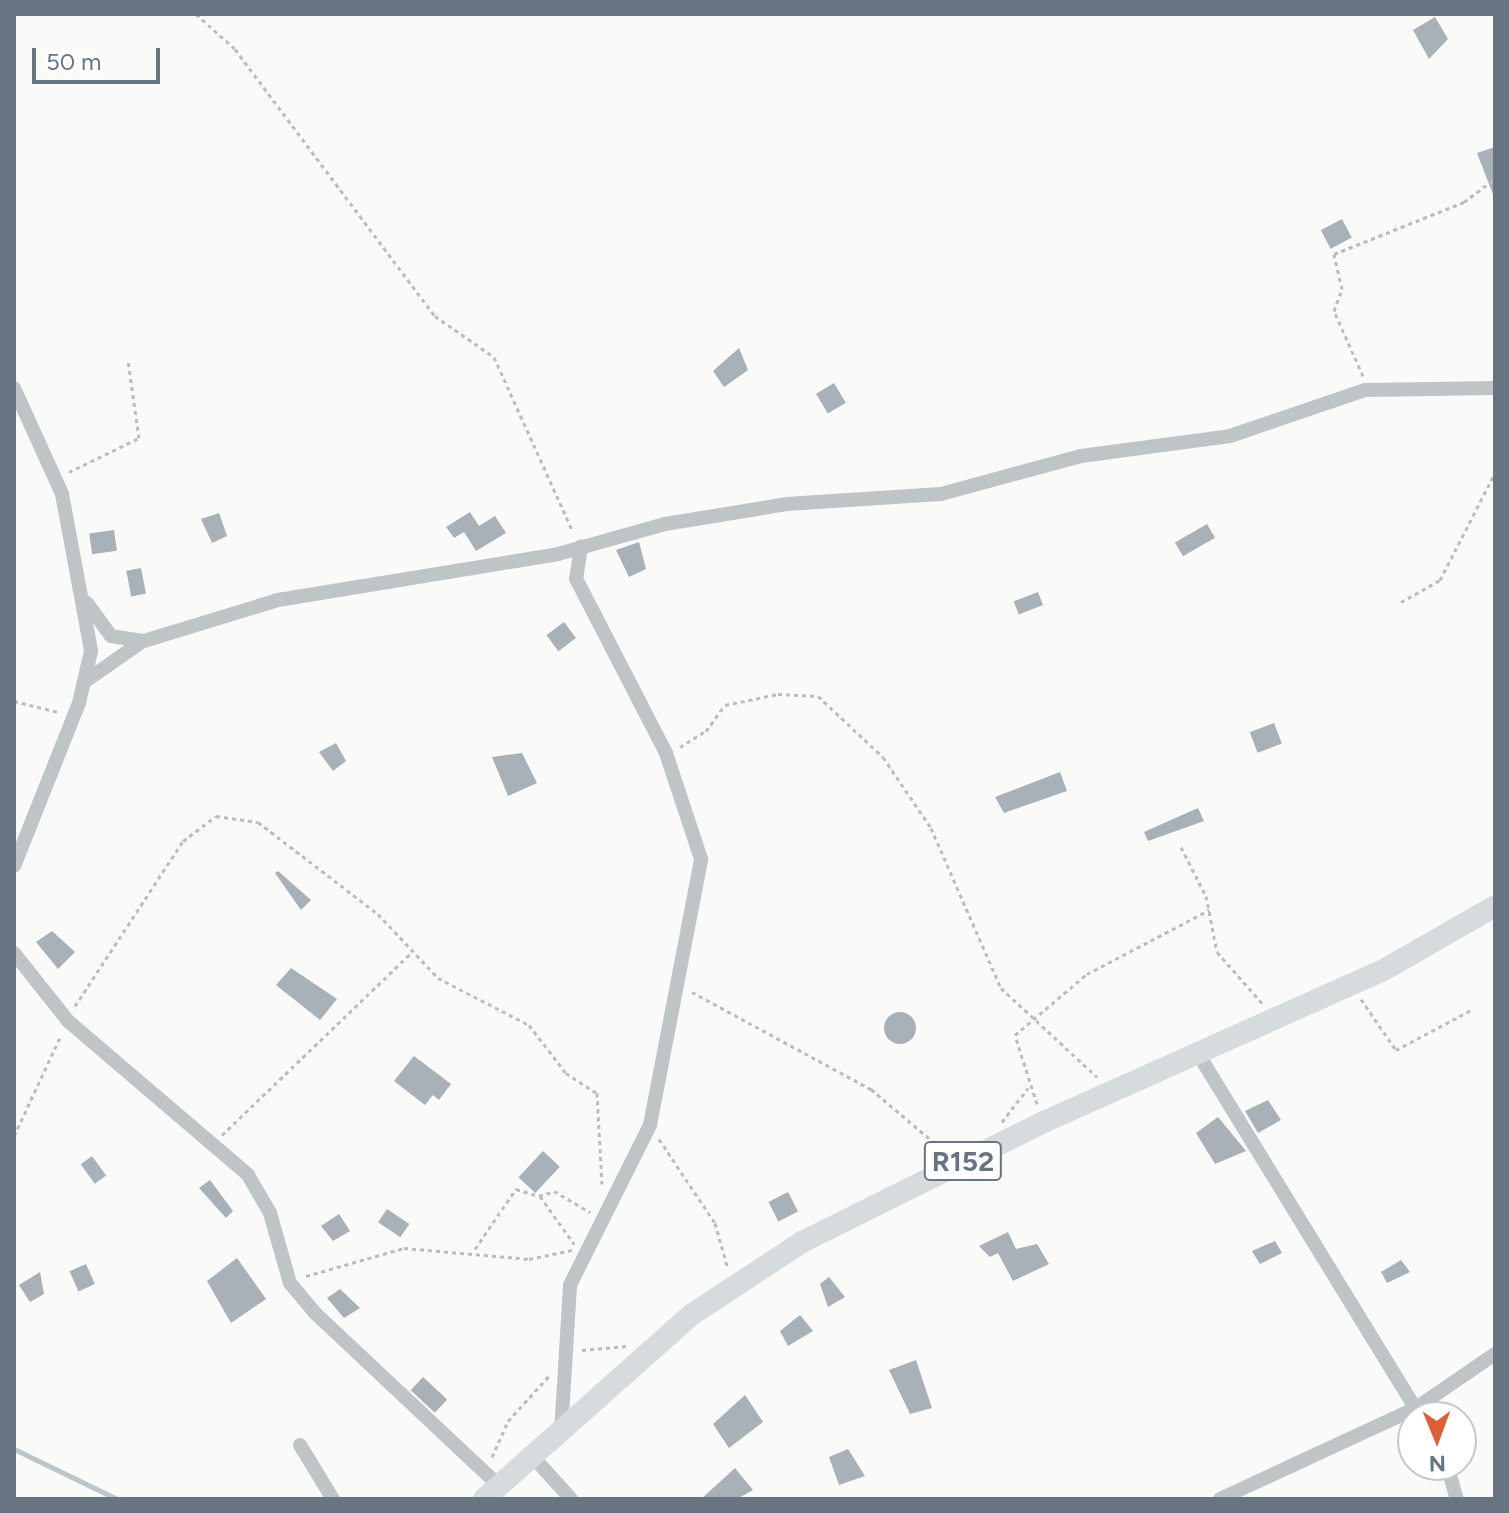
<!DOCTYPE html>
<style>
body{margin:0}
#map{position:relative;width:1509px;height:1513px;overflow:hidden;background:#fafaf8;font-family:Figtree,sans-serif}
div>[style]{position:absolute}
.stream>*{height:5px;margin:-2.5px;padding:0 2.5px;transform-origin:2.5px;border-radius:2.5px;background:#bbc5ca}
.building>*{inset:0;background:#a8b1b7;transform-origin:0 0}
.round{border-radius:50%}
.path>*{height:3px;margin-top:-1.5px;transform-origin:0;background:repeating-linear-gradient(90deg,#babdc0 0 4px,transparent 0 8px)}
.street>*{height:14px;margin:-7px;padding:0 7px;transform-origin:7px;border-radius:7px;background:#bfc4c7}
.primary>*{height:22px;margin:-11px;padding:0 11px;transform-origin:11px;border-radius:11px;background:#d6dbde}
span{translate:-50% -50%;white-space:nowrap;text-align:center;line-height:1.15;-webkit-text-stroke:8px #fff;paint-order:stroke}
.shield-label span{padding:2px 6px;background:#fff;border:2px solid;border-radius:6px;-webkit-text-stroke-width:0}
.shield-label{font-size:28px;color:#667581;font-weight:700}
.frame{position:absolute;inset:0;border:16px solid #667581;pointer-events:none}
.north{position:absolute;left:1397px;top:1401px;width:80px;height:80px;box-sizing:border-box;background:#fff;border:2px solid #c2c8cd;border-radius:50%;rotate:179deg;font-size:22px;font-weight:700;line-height:32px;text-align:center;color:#667581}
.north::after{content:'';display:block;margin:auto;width:28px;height:36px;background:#dc6036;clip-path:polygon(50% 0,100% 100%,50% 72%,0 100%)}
.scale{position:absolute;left:32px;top:48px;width:128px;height:36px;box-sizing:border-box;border:4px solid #667581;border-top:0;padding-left:10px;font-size:24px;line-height:28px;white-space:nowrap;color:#667581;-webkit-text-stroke:6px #fff;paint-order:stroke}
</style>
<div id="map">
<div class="stream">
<div style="left:14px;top:1449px;width:114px;rotate:25.9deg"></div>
</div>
<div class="building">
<div style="clip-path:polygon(1435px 17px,1448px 39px,1429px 59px,1413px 30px)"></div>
<div style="clip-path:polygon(1495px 147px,1495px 197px,1494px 197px,1477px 153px)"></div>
<div style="left:1342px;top:219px;width:21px;height:24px;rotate:62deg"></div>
<div style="clip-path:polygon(739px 348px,748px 370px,724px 387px,713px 371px)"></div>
<div style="left:834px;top:383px;width:23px;height:21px;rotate:59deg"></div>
<div style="clip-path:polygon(470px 512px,479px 526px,495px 516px,506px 533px,476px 551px,464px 532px,454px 538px,446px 527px)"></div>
<div style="clip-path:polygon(219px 513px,227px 536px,212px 543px,201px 519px)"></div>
<div style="left:1207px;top:524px;width:16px;height:37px;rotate:60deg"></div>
<div style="left:114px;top:530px;width:21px;height:25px;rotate:82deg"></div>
<div style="clip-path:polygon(639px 542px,646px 569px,629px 577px,616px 550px)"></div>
<div style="left:141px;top:568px;width:26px;height:15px;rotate:79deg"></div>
<div style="left:1038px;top:592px;width:14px;height:26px;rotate:69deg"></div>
<div style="left:564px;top:622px;width:20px;height:22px;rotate:53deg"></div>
<div style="left:1274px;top:723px;width:22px;height:26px;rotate:69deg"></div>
<div style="clip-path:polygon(336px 743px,346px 761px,333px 771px,319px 752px)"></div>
<div style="clip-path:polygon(522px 753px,537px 783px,508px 796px,492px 757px)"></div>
<div style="clip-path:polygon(1060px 772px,1067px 791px,1004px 813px,995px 797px)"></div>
<div style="clip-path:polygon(1198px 808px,1204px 821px,1148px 841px,1144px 832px)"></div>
<div style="clip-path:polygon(278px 871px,311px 900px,301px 910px,275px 873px)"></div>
<div style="clip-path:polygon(52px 931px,75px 952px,58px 969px,36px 942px)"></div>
<div style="clip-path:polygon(291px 968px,337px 999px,320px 1020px,276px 985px)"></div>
<div class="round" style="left:884px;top:1012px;width:32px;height:32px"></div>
<div style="clip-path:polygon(414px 1056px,451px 1084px,439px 1100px,433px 1095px,425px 1105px,394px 1081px)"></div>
<div style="clip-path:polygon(1268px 1100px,1281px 1120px,1258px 1133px,1245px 1111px)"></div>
<div style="clip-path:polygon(1218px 1117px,1246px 1151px,1215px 1164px,1196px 1133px)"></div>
<div style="left:543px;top:1151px;width:23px;height:36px;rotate:43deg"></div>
<div style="left:92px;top:1156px;width:24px;height:14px;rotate:54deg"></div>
<div style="clip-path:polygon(210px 1180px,233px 1211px,226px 1218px,199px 1188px)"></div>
<div style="left:788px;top:1192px;width:22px;height:22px;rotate:63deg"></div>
<div style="left:387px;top:1209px;width:27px;height:16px;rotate:34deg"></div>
<div style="clip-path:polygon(339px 1214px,350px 1231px,333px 1241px,321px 1226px)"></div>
<div style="clip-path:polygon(1008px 1232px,1016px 1249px,1037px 1244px,1049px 1264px,1013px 1281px,998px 1253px,990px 1257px,979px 1246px)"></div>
<div style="clip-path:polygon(1275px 1241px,1282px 1253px,1260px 1264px,1252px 1251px)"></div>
<div style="clip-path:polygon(237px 1258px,266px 1299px,231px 1323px,207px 1281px)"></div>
<div style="clip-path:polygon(1401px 1260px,1410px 1272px,1387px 1283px,1381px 1272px)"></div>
<div style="left:86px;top:1264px;width:22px;height:18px;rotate:66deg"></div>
<div style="clip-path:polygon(40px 1272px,44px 1294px,30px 1302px,19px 1285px)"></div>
<div style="clip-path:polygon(829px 1277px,845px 1297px,828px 1307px,820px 1284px)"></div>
<div style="clip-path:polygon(340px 1289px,360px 1308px,344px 1318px,327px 1298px)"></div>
<div style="clip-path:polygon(800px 1315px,813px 1331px,788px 1346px,780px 1331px)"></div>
<div style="clip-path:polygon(916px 1360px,932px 1408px,910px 1414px,889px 1370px)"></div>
<div style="left:423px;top:1377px;width:33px;height:18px;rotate:43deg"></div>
<div style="clip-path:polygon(745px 1395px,763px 1422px,729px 1448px,713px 1424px)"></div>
<div style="clip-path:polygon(848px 1449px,865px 1476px,839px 1485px,829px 1457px)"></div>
<div style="clip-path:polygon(735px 1468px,753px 1490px,737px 1499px,701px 1499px)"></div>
</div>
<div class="path">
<div style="left:196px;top:14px;width:52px;rotate:41.9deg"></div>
<div style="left:235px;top:49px;width:334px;rotate:53.2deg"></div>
<div style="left:435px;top:316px;width:72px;rotate:34.8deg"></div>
<div style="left:494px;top:357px;width:192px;rotate:65.7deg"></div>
<div style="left:1363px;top:376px;width:71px;rotate:-114deg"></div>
<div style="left:1334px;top:311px;width:23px;rotate:-70deg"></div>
<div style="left:1342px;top:289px;width:36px;rotate:-103deg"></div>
<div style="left:1334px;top:254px;width:140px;rotate:-21.8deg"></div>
<div style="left:1464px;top:202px;width:39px;rotate:-37deg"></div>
<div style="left:69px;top:472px;width:78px;rotate:-25.9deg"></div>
<div style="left:139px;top:438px;width:78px;rotate:-98.1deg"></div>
<div style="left:1401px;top:602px;width:45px;rotate:-29.4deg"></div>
<div style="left:1440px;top:580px;width:120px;rotate:-62.8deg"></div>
<div style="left:14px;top:701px;width:45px;rotate:14deg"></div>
<div style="left:680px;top:747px;width:31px;rotate:-32deg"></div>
<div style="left:706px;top:731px;width:32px;rotate:-54deg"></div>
<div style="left:725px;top:705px;width:54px;rotate:-11.7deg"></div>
<div style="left:778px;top:694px;width:40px;rotate:2.9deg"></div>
<div style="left:818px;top:696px;width:89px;rotate:43.2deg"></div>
<div style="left:883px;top:757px;width:86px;rotate:55.9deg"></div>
<div style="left:931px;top:828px;width:175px;rotate:66.4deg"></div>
<div style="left:1001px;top:988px;width:131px;rotate:42.8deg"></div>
<div style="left:1181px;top:847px;width:55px;rotate:63deg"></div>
<div style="left:1206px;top:896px;width:57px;rotate:78.9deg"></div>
<div style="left:1217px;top:952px;width:68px;rotate:48.6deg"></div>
<div style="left:692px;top:992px;width:204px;rotate:28.5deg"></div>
<div style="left:871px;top:1089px;width:96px;rotate:40.3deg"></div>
<div style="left:1361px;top:999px;width:62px;rotate:55.5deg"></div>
<div style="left:1396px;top:1050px;width:87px;rotate:-28deg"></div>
<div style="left:75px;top:1006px;width:197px;rotate:-56.8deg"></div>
<div style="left:183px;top:841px;width:41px;rotate:-37.1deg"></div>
<div style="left:216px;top:816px;width:42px;rotate:8.1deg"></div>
<div style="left:258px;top:822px;width:151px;rotate:37.5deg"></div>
<div style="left:378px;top:914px;width:88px;rotate:46.8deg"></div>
<div style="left:438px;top:978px;width:102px;rotate:27.3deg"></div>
<div style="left:529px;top:1025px;width:61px;rotate:52.4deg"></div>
<div style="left:566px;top:1073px;width:37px;rotate:33deg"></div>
<div style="left:597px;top:1093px;width:91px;rotate:86.9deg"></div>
<div style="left:1037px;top:1104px;width:72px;rotate:-107.7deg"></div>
<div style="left:1015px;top:1035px;width:94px;rotate:-40.3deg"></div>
<div style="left:1087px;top:974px;width:138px;rotate:-27.7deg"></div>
<div style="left:1002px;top:1122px;width:43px;rotate:-52.6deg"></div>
<div style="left:222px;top:1135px;width:264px;rotate:-43.9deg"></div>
<div style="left:14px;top:1136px;width:111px;rotate:-65deg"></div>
<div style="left:659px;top:1139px;width:101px;rotate:56.3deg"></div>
<div style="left:715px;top:1223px;width:48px;rotate:74.2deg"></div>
<div style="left:540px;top:1196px;width:59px;rotate:54.7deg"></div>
<div style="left:475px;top:1249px;width:73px;rotate:-55.7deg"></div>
<div style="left:516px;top:1189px;width:24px;rotate:17deg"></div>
<div style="left:539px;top:1196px;width:16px;rotate:-18deg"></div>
<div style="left:554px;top:1191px;width:42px;rotate:30.3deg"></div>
<div style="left:306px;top:1276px;width:102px;rotate:-15.9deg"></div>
<div style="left:404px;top:1248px;width:125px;rotate:5deg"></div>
<div style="left:529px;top:1259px;width:44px;rotate:-11.8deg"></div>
<div style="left:582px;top:1350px;width:45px;rotate:-5.1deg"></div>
<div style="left:492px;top:1457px;width:39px;rotate:-66deg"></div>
<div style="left:508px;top:1421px;width:61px;rotate:-47.7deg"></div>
</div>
<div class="street">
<div style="left:14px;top:388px;width:116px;rotate:65.6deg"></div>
<div style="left:62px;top:494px;width:160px;rotate:79.5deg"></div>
<div style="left:91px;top:651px;width:53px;rotate:103deg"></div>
<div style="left:79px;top:703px;width:175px;rotate:111.7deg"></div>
<div style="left:87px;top:603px;width:41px;rotate:54deg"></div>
<div style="left:111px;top:636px;width:33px;rotate:9deg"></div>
<div style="left:144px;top:641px;width:140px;rotate:-17deg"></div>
<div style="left:278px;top:600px;width:284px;rotate:-9.3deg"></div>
<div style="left:558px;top:554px;width:111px;rotate:-15.7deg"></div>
<div style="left:665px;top:524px;width:124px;rotate:-9.3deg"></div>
<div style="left:787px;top:504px;width:154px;rotate:-3.7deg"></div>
<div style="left:941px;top:494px;width:145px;rotate:-15.2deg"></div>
<div style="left:1081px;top:456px;width:150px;rotate:-7.6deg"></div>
<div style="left:1230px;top:436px;width:143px;rotate:-18.8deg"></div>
<div style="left:1365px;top:390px;width:130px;rotate:-0.9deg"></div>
<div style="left:87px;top:680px;width:65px;rotate:-34.9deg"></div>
<div style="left:14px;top:953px;width:87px;rotate:51.5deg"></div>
<div style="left:68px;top:1021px;width:237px;rotate:40.5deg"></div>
<div style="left:248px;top:1175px;width:44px;rotate:59.9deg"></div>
<div style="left:270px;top:1213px;width:73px;rotate:74.1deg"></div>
<div style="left:290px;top:1283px;width:39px;rotate:50deg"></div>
<div style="left:315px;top:1313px;width:253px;rotate:43.2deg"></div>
<div style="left:1197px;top:1052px;width:428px;rotate:58.5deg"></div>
<div style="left:561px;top:1433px;width:148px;rotate:-86.5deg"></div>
<div style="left:570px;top:1285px;width:179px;rotate:-63.4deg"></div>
<div style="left:650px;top:1125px;width:271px;rotate:-79.1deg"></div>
<div style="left:701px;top:859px;width:112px;rotate:-108.3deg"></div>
<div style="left:666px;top:753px;width:196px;rotate:-117.3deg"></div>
<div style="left:576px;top:579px;width:33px;rotate:-81deg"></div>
<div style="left:300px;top:1445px;width:63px;rotate:58.6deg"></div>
<div style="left:534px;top:1458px;width:55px;rotate:47.9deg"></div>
<div style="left:1447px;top:1465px;width:35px;rotate:74deg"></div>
<div style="left:1220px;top:1499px;width:216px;rotate:-24.9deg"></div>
<div style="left:1416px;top:1408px;width:96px;rotate:-34.4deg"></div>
</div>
<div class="primary">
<div style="left:484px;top:1499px;width:277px;rotate:-41.6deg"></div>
<div style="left:691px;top:1315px;width:133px;rotate:-33.3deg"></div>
<div style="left:802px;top:1242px;width:272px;rotate:-26.4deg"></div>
<div style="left:1046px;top:1121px;width:368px;rotate:-24.1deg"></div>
<div style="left:1382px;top:971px;width:130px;rotate:-29.9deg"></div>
</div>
<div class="shield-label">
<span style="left:963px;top:1161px">R152</span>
</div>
<div class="frame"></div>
<div class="north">N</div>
<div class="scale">50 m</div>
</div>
